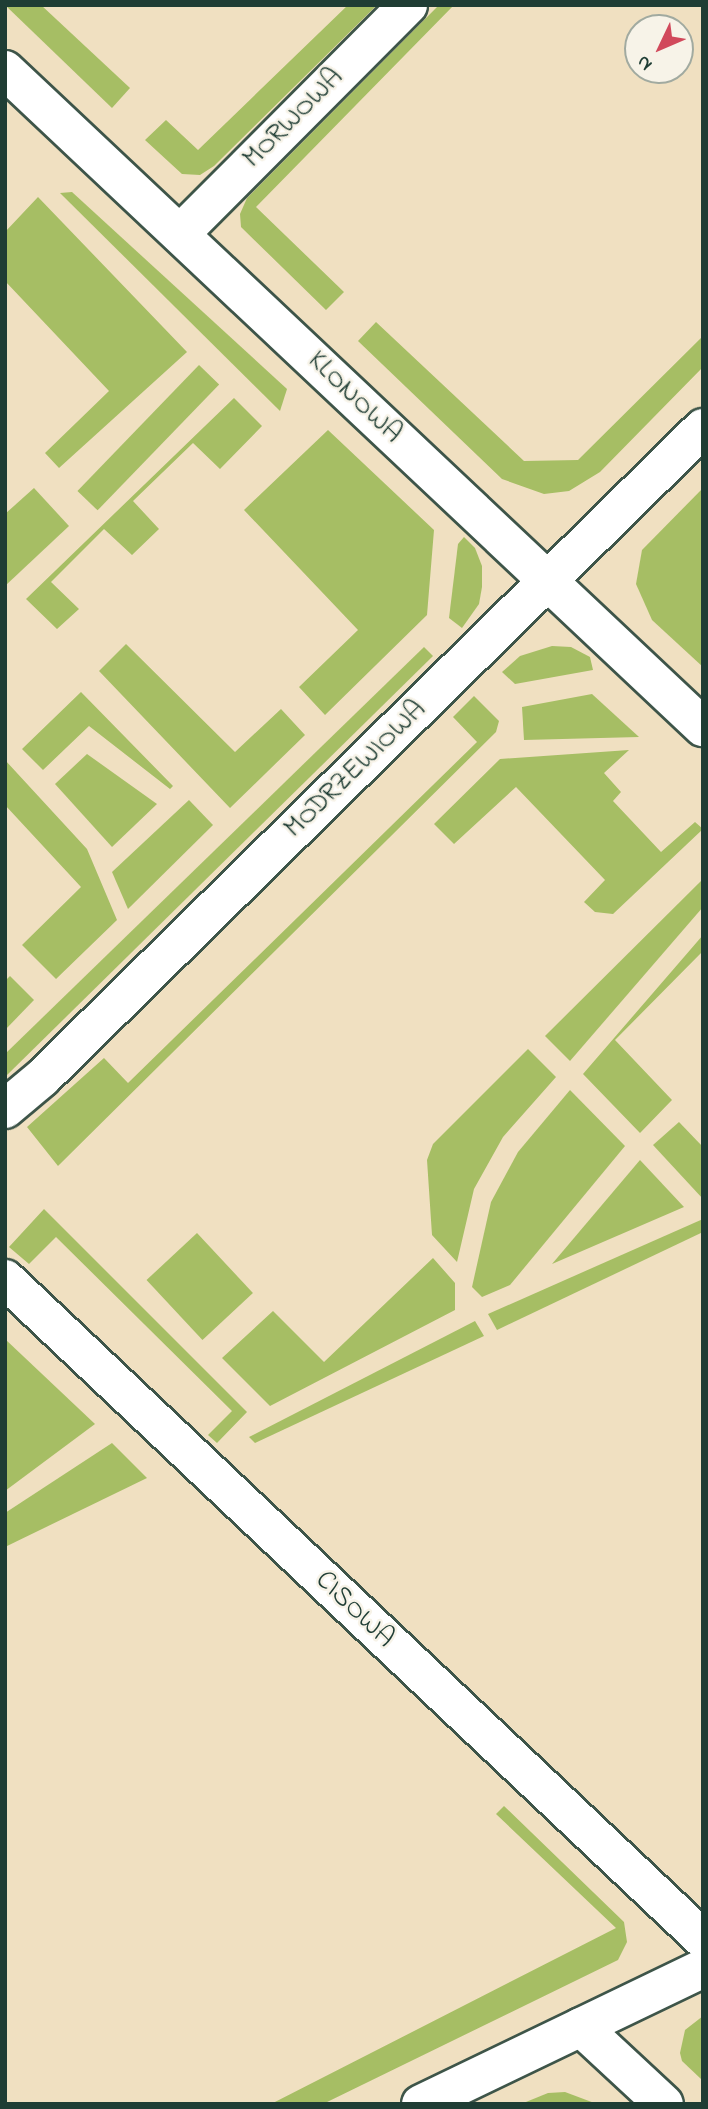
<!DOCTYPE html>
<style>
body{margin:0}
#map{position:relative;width:708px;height:2109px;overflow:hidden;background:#f0e0c1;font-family:"Indie Flower",sans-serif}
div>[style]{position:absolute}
.green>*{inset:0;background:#a6be64;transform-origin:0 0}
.roads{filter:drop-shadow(2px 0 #3e5549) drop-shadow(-2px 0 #3e5549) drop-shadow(0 2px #3e5549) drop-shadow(0 -2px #3e5549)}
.street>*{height:38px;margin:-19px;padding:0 19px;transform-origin:19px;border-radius:19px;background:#fff}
span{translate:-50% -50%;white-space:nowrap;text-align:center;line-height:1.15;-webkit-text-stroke:5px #f7f3e8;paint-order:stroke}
.street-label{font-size:28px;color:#1f3d34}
.frame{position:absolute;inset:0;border:7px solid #1f3d34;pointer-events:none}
.north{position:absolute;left:624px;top:14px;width:70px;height:70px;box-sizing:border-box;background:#f7f3e8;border:2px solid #a1aaa0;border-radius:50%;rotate:226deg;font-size:19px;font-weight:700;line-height:28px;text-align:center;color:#1f3d34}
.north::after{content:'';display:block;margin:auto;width:24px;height:32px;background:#d1495b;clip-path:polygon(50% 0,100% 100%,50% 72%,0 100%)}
</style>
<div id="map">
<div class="green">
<div style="clip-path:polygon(5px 5px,41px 5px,130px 88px,112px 108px)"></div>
<div style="clip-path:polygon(348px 5px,377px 5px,214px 166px,200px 175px,182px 174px,145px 140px,166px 120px,198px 150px)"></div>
<div style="clip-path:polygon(439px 5px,454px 5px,256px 207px,344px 292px,326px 310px,241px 227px,240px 214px,247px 198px)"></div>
<div style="clip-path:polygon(72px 192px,287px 389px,280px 411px,60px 193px)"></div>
<div style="clip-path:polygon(38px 197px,187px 352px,59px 468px,45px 453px,109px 391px,5px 281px,5px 232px)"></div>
<div style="clip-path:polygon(376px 322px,524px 461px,578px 460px,703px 336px,703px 367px,600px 472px,569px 491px,544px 494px,502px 479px,358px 341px)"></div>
<div style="left:199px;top:365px;width:28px;height:175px;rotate:44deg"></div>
<div style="clip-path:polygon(234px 398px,262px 426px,220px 469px,193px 443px,133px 501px,159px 529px,132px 555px,104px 529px,51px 582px,79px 609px,57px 629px,26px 599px)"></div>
<div style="clip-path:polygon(328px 430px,434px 530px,427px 615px,325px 715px,299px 687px,358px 630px,244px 510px)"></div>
<div style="clip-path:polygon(34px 488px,69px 526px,5px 586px,5px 514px)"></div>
<div style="clip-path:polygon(703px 488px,703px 667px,652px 620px,636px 584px,642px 550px)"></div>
<div style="clip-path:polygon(464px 537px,475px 548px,482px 566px,482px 587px,479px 604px,462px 628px,449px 618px,458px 544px)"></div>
<div style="clip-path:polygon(126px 644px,235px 752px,281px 709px,305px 735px,230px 808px,99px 671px)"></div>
<div style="clip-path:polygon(552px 646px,571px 647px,590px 657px,593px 670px,515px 684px,502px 672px,520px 656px)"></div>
<div style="clip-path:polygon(424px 647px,433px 656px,5px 1077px,5px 1054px)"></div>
<div style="clip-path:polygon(81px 692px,173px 786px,170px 789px,89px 726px,43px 770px,22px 749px)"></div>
<div style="clip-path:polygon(592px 694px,639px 737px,524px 740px,522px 707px)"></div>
<div style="clip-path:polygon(474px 696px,499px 721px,496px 732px,58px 1166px,27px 1127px,104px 1058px,128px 1083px,477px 742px,453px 717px)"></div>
<div style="clip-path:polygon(629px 750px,604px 773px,621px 792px,613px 801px,661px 852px,695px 822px,703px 829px,613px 914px,595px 912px,584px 902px,605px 880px,516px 787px,454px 844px,434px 824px,500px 759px)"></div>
<div style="clip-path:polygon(87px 754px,157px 804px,112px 847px,55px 784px)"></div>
<div style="clip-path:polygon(5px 760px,87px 849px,117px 920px,56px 979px,22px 945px,81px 887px,5px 805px)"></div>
<div style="clip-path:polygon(189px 800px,213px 825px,128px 909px,112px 872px)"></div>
<div style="clip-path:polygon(703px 879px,703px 907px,570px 1061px,545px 1036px)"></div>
<div style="clip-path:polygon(703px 935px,703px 951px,615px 1040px,672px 1100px,640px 1133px,583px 1074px)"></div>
<div style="clip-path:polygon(10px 976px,34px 1000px,5px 1030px,5px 981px)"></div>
<div style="clip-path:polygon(528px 1049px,556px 1077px,503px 1137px,474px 1189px,457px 1262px,432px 1235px,427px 1160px,433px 1144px)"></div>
<div style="clip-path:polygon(570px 1090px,625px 1146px,510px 1285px,482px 1297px,472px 1287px,491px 1202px,518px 1152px)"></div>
<div style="clip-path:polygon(679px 1122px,703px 1147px,703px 1199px,653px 1145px)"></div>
<div style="clip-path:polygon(640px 1160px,684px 1207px,552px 1264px)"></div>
<div style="clip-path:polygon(44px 1209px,247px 1412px,217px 1443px,208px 1435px,232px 1411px,56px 1237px,29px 1264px,9px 1247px)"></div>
<div style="clip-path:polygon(703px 1219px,703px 1232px,497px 1330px,488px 1314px)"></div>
<div style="left:197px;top:1233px;width:82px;height:69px;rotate:47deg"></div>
<div style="clip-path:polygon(433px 1258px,455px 1283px,455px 1310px,270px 1406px,222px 1358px,273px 1311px,324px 1362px)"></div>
<div style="clip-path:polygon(475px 1321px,484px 1336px,255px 1443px,249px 1437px)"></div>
<div style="clip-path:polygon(5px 1339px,95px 1424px,5px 1491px)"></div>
<div style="clip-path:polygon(112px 1443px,147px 1478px,5px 1547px,5px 1513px)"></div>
<div style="clip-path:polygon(504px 1806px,624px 1922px,627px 1942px,618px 1960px,323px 2104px,271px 2104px,616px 1928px,496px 1814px)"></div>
<div style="clip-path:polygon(703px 2016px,703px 2077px,701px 2079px,682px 2061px,680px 2053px,685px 2030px)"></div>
<div style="clip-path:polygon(565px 2092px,597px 2104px,521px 2104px,548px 2093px)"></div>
</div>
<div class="roads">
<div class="street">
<div style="left:5px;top:70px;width:959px;rotate:43.27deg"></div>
<div style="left:180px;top:234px;width:323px;rotate:-45.1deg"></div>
<div style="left:5px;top:1109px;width:48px;rotate:-40deg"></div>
<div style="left:42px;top:1078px;width:927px;rotate:-44.52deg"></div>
<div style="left:5px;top:1279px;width:961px;rotate:43.4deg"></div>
<div style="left:581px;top:2027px;width:113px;rotate:42.9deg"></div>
<div style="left:421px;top:2104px;width:313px;rotate:-25.7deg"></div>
</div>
</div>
<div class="street-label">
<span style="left:294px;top:119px;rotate:-45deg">MORWOWA</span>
<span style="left:354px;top:398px;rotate:44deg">KLONOWA</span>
<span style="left:356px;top:770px;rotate:-44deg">MODRZEWIOWA</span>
<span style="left:354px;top:1610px;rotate:44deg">CISOWA</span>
</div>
<div class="frame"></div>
<div class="north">N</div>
</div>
